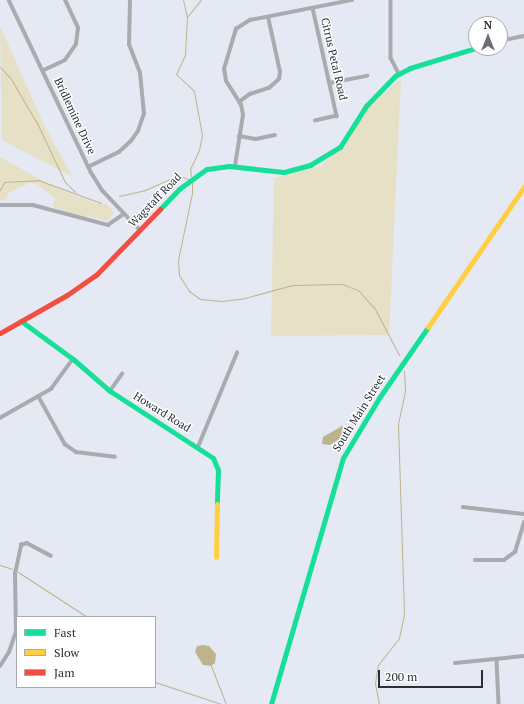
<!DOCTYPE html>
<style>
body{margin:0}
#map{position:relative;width:524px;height:704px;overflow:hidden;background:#e5e9f3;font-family:"PT Serif",serif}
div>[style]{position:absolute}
.green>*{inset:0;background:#e6e0c6}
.water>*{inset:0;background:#beb48b}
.stream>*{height:1px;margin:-0.5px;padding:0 0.5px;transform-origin:0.5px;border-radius:0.5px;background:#beb48b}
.street>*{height:3.5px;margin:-1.75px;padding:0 1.75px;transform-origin:1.75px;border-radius:1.75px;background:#a9abaf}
.fast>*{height:5px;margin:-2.5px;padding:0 2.5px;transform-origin:2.5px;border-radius:2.5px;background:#16e098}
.slow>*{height:5px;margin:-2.5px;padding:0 2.5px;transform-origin:2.5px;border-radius:2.5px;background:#ffcf43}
.jam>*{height:5px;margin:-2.5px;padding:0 2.5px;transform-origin:2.5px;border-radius:2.5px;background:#f24e42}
span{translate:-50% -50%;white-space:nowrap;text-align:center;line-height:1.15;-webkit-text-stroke:3px #fff;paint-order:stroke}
.street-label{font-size:11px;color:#2b2e35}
.legend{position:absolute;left:16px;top:616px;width:140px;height:72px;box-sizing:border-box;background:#fff;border:1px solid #aaabae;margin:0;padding:5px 7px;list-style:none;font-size:12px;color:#2b2e35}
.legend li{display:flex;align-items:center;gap:8px;height:20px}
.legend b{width:20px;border:1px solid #aaabae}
.north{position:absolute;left:468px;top:16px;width:40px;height:40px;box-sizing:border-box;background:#fff;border:1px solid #aaabae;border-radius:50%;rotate:0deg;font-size:11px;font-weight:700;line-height:16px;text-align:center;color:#2b2e35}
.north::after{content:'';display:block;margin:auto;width:14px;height:18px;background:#6c6f78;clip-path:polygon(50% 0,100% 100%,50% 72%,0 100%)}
.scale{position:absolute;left:378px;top:670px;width:105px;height:18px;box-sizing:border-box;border:2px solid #2b2e35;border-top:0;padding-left:5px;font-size:12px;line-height:14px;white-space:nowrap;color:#2b2e35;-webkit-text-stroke:3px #fff;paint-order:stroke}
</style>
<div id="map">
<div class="green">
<div style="clip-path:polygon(0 26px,44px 125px,73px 177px,2px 140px)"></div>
<div style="clip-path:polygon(401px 79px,389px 335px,271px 336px,274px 178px,322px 166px,347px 137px,367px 107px)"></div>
<div style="clip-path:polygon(0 157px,54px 187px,97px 204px,107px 204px,114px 213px,107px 221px,89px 216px,84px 217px,53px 207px,55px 198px,37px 184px,30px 183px,16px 189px,8px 193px,6px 200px,0 201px)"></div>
</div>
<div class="water">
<div style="clip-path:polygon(342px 426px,349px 427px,347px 434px,330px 445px,322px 444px,323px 437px)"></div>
<div style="clip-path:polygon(203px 645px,209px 646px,216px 654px,215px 663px,211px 666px,203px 665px,195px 652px,197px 646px)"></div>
</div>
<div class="stream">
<div style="left:183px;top:0;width:17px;rotate:77deg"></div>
<div style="left:187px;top:17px;width:38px;rotate:93deg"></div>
<div style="left:185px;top:55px;width:21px;rotate:115deg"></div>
<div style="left:176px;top:74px;width:25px;rotate:43deg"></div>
<div style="left:194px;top:91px;width:45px;rotate:79.7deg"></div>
<div style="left:202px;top:135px;width:15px;rotate:101deg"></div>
<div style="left:199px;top:150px;width:21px;rotate:115deg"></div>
<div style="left:190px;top:169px;width:7px;rotate:82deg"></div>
<div style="left:187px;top:17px;width:22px;rotate:-51deg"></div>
<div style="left:0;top:67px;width:16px;rotate:47deg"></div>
<div style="left:11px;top:79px;width:53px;rotate:59.6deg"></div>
<div style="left:38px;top:125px;width:63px;rotate:64.7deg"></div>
<div style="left:65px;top:182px;width:14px;rotate:45deg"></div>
<div style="left:192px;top:181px;width:12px;rotate:90deg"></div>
<div style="left:192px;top:193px;width:68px;rotate:101.8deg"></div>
<div style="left:178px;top:260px;width:15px;rotate:86deg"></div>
<div style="left:179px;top:275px;width:19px;rotate:58deg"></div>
<div style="left:189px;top:291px;width:14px;rotate:36deg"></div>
<div style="left:200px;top:299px;width:22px;rotate:5deg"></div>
<div style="left:222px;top:301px;width:23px;rotate:-7deg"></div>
<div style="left:245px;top:298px;width:49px;rotate:-15.5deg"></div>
<div style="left:292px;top:285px;width:50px;rotate:-1.1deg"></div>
<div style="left:342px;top:284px;width:17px;rotate:21deg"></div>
<div style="left:358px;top:290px;width:25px;rotate:48deg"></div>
<div style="left:375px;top:309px;width:52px;rotate:62.4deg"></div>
<div style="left:0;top:190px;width:9px;rotate:-63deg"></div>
<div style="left:4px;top:182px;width:34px;rotate:-3deg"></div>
<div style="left:38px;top:180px;width:67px;rotate:20.1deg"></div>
<div style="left:119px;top:196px;width:27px;rotate:-13deg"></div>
<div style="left:145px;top:190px;width:36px;rotate:-24deg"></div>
<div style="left:178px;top:175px;width:11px;rotate:22deg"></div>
<div style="left:0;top:565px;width:13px;rotate:18deg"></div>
<div style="left:18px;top:572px;width:82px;rotate:33.1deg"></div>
<div style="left:211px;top:666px;width:41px;rotate:68.5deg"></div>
<div style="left:155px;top:682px;width:70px;rotate:18.4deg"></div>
<div style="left:379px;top:704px;width:21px;rotate:-101deg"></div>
<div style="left:375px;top:683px;width:18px;rotate:-81deg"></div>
<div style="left:378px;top:665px;width:34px;rotate:-52deg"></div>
<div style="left:399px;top:638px;width:25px;rotate:-78deg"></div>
<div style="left:404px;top:614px;width:190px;rotate:-91.8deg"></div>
<div style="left:398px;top:424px;width:35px;rotate:-78deg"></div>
<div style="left:405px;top:390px;width:19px;rotate:-93deg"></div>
</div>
<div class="street">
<div style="left:9px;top:0;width:191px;rotate:64.5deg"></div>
<div style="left:91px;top:172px;width:22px;rotate:58deg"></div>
<div style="left:103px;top:191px;width:54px;rotate:46.5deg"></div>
<div style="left:391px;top:0;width:58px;rotate:90deg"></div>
<div style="left:391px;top:58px;width:18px;rotate:63deg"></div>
<div style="left:313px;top:8px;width:111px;rotate:77.5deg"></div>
<div style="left:337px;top:116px;width:22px;rotate:167deg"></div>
<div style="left:500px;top:41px;width:25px;rotate:-12deg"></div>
<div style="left:44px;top:70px;width:23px;rotate:-25deg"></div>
<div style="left:65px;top:60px;width:19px;rotate:-55deg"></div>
<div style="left:76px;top:44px;width:16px;rotate:-83deg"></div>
<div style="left:78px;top:28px;width:31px;rotate:-115deg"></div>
<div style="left:330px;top:83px;width:38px;rotate:-11deg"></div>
<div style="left:239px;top:102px;width:14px;rotate:-36deg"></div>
<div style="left:250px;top:94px;width:20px;rotate:-18deg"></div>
<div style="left:269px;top:88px;width:13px;rotate:-42deg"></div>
<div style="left:279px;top:79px;width:7px;rotate:-82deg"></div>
<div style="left:280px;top:72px;width:56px;rotate:-102.3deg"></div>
<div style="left:239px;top:136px;width:17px;rotate:10deg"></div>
<div style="left:256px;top:139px;width:19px;rotate:-12deg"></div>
<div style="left:235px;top:166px;width:52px;rotate:-81.1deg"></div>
<div style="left:243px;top:115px;width:10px;rotate:-101deg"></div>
<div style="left:241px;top:105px;width:28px;rotate:-122deg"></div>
<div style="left:226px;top:81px;width:12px;rotate:-99deg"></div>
<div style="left:224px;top:69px;width:42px;rotate:-73.3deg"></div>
<div style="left:236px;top:29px;width:17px;rotate:-33deg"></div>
<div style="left:250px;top:20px;width:104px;rotate:-11.1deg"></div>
<div style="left:88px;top:167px;width:34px;rotate:-26deg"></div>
<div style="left:119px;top:152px;width:16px;rotate:-43deg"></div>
<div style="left:131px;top:141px;width:12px;rotate:-55deg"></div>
<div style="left:138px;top:131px;width:18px;rotate:-71deg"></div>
<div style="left:144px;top:114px;width:41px;rotate:-95.6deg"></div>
<div style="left:140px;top:73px;width:30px;rotate:-111deg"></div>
<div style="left:129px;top:45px;width:45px;rotate:-88.7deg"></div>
<div style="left:0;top:205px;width:33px"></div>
<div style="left:33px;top:205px;width:78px;rotate:14.9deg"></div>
<div style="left:108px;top:225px;width:19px;rotate:-35deg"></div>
<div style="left:110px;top:391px;width:21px;rotate:-55deg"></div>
<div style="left:39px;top:397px;width:54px;rotate:61deg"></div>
<div style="left:65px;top:444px;width:14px;rotate:36deg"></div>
<div style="left:76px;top:452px;width:39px;rotate:7deg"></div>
<div style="left:0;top:418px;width:59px;rotate:-29.6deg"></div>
<div style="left:51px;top:389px;width:37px;rotate:-54deg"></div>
<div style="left:198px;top:447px;width:102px;rotate:-67.5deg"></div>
<div style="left:463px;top:507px;width:61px;rotate:6.5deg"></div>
<div style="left:475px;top:560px;width:29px"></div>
<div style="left:504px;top:560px;width:14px;rotate:-36deg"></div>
<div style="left:515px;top:552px;width:31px;rotate:-73deg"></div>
<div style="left:497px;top:660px;width:44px;rotate:87.4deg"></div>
<div style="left:455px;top:663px;width:69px;rotate:-5.8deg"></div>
<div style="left:0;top:666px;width:17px;rotate:-57deg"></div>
<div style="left:9px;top:652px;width:21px;rotate:-71deg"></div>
<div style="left:16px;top:632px;width:58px;rotate:-91deg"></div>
<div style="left:15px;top:574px;width:30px;rotate:-78deg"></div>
<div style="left:21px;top:545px;width:6px;rotate:-18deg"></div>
<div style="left:27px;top:543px;width:27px;rotate:28deg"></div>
</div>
<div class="fast">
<div style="left:160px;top:209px;width:28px;rotate:-46deg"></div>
<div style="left:179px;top:189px;width:34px;rotate:-36deg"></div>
<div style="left:207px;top:169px;width:22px;rotate:-8deg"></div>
<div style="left:229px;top:166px;width:55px;rotate:6.2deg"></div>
<div style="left:284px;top:172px;width:27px;rotate:-15deg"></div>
<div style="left:310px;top:165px;width:35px;rotate:-31deg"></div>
<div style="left:340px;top:147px;width:49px;rotate:-57.6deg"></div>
<div style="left:366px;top:106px;width:42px;rotate:-46deg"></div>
<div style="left:395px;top:76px;width:17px;rotate:-28deg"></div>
<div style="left:410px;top:68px;width:69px;rotate:-16.9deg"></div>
<div style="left:21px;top:321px;width:64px;rotate:36.2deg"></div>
<div style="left:73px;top:359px;width:49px;rotate:40.9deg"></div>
<div style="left:110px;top:391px;width:123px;rotate:33deg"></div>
<div style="left:213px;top:458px;width:13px;rotate:67deg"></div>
<div style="left:218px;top:470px;width:34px;rotate:92deg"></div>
<div style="left:271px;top:704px;width:256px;rotate:-73.7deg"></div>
<div style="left:343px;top:458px;width:70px;rotate:-59deg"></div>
<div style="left:379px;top:398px;width:86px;rotate:-55.4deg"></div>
</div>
<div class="slow">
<div style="left:428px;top:327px;width:170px;rotate:-55.6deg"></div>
<div style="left:216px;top:557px;width:53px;rotate:-88.9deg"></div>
</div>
<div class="jam">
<div style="left:0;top:333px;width:77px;rotate:-29.6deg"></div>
<div style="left:67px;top:295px;width:35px;rotate:-35deg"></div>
<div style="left:96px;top:275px;width:92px;rotate:-45.9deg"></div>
</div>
<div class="street-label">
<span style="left:334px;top:59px;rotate:77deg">Citrus Petal Road</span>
<span style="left:75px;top:116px;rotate:65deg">Bridlemine Drive</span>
<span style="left:155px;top:200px;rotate:-46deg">Wagstaff Road</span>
<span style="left:162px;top:412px;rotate:32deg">Howard Road</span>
<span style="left:359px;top:413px;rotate:-58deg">South Main Street</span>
</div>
<ul class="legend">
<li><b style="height:5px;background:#16e098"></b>Fast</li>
<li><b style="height:5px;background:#ffcf43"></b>Slow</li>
<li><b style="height:5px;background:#f24e42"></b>Jam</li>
</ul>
<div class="north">N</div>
<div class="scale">200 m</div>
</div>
